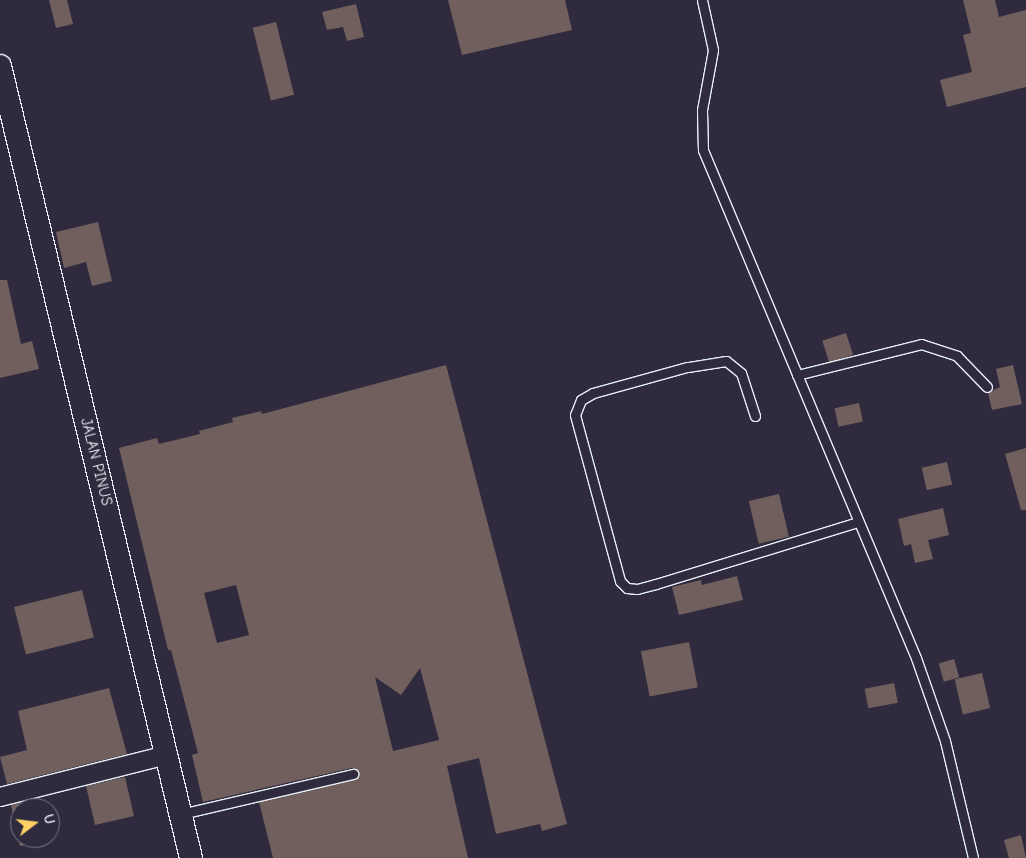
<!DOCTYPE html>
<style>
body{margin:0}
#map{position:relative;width:1026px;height:858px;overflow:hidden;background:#2f2a3d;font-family:"Comic Neue",sans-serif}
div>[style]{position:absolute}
.building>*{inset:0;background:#715f5e;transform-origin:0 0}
.roads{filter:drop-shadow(1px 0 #e8f1f8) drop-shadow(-1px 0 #e8f1f8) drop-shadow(0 1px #e8f1f8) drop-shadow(0 -1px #e8f1f8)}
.service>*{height:9px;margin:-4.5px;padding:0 4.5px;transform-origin:4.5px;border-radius:4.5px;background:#2f2a3d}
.minor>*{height:18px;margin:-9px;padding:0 9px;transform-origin:9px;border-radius:9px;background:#2f2a3d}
.tertiary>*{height:22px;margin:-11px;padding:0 11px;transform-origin:11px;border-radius:11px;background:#2f2a3d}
span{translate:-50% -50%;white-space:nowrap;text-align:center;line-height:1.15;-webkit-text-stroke:4px #2f2a3d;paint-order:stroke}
.street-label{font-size:15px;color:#e8f1f8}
.north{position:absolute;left:10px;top:798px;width:50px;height:50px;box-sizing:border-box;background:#2f2a3d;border:1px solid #797a88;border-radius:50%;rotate:75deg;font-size:14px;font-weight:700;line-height:20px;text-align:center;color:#e8f1f8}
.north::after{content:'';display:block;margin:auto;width:18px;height:22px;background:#ffd166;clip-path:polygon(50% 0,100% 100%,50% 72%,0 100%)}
</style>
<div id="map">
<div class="building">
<div style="clip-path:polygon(49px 0,67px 0,73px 24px,56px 28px)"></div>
<div style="clip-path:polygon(448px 0,565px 0,572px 30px,462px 55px)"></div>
<div style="clip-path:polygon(963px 0,995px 0,999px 17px,1026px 10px,1026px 87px,947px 107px,940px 80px,972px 72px,963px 35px,971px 33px)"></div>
<div style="clip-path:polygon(356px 4px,364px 37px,347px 41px,343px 27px,327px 30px,322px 12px)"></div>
<div style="left:276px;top:22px;width:75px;height:24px;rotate:76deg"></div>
<div style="clip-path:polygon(98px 222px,112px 281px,92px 286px,86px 262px,64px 268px,56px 232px)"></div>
<div style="clip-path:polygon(0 280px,7px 280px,21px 344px,32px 341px,39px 369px,0 378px)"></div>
<div style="left:846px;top:333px;width:23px;height:25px;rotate:72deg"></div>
<div style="clip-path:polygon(evenodd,446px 365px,567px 824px,542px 831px,540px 824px,496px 834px,479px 758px,447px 766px,468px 858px,273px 858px,259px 802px,354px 780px,359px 772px,352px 768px,203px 802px,192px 755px,198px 753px,171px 650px,168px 650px,119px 448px,157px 438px,159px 444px,200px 434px,199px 431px,233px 422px,232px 418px,261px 411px,262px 414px,446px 365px,236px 585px,249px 635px,217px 643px,204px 593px,236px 585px,446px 365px,420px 668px,439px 740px,393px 751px,375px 677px,401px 695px,420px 668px)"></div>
<div style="clip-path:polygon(1013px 365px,1022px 404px,992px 410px,988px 393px,1000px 387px,996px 369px)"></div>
<div style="left:859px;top:403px;width:19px;height:25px;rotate:78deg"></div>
<div style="clip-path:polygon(1026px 448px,1026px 510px,1021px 510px,1005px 454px)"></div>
<div style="left:947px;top:462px;width:23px;height:26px;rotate:77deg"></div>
<div style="left:779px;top:494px;width:44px;height:31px;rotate:77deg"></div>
<div style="clip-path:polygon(943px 508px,949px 535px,928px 540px,933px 559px,915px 563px,911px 544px,904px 546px,898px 519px)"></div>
<div style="clip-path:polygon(737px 576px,743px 600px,679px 615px,672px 587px,701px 580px,702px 585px)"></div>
<div style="left:82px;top:590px;width:49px;height:70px;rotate:76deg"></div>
<div style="left:689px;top:642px;width:46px;height:49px;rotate:79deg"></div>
<div style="left:954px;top:659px;width:19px;height:16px;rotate:74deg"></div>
<div style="left:982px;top:673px;width:36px;height:28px;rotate:77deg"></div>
<div style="left:894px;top:683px;width:20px;height:30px;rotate:79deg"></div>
<div style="clip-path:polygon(109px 688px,127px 754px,7px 784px,0 757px,27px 750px,18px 711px)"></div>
<div style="left:125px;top:777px;width:40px;height:40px;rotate:77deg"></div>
<div style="clip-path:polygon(36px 799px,37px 808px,20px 808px,20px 838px,44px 838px,45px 841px,20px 846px,11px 805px)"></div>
<div style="clip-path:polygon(1021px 835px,1026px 858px,1009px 858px,1004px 840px)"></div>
</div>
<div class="roads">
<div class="service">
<div style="left:702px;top:0;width:51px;rotate:77.6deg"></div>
<div style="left:713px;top:50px;width:61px;rotate:100.4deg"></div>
<div style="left:702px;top:110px;width:40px;rotate:88.6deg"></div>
<div style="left:703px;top:150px;width:551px;rotate:67.25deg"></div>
<div style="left:916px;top:658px;width:88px;rotate:70.7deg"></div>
<div style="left:945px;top:741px;width:120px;rotate:76.5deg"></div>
<div style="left:797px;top:375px;width:128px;rotate:-14deg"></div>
<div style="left:921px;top:344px;width:38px;rotate:18deg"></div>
<div style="left:957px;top:356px;width:43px;rotate:45.9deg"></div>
<div style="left:755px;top:416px;width:45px;rotate:-108deg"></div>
<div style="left:741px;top:373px;width:19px;rotate:-141deg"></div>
<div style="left:726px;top:361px;width:39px;rotate:171deg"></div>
<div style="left:687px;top:367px;width:98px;rotate:164.5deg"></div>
<div style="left:593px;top:393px;width:14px;rotate:150deg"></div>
<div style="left:581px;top:400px;width:16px;rotate:112deg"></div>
<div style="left:575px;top:415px;width:172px;rotate:74.8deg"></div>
<div style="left:620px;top:581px;width:10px;rotate:45deg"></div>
<div style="left:627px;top:588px;width:10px;rotate:6deg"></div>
<div style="left:637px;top:589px;width:20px;rotate:-15deg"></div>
<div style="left:656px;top:584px;width:210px;rotate:-17.1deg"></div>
<div style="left:181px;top:814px;width:177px;rotate:-13.1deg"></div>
</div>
<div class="minor">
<div style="left:0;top:797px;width:172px;rotate:-14.1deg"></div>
</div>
<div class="tertiary">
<div style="left:0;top:66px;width:815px;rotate:76.44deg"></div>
</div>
</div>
<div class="street-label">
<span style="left:96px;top:462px;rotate:76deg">JALAN PINUS</span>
</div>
<div class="north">U</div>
</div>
